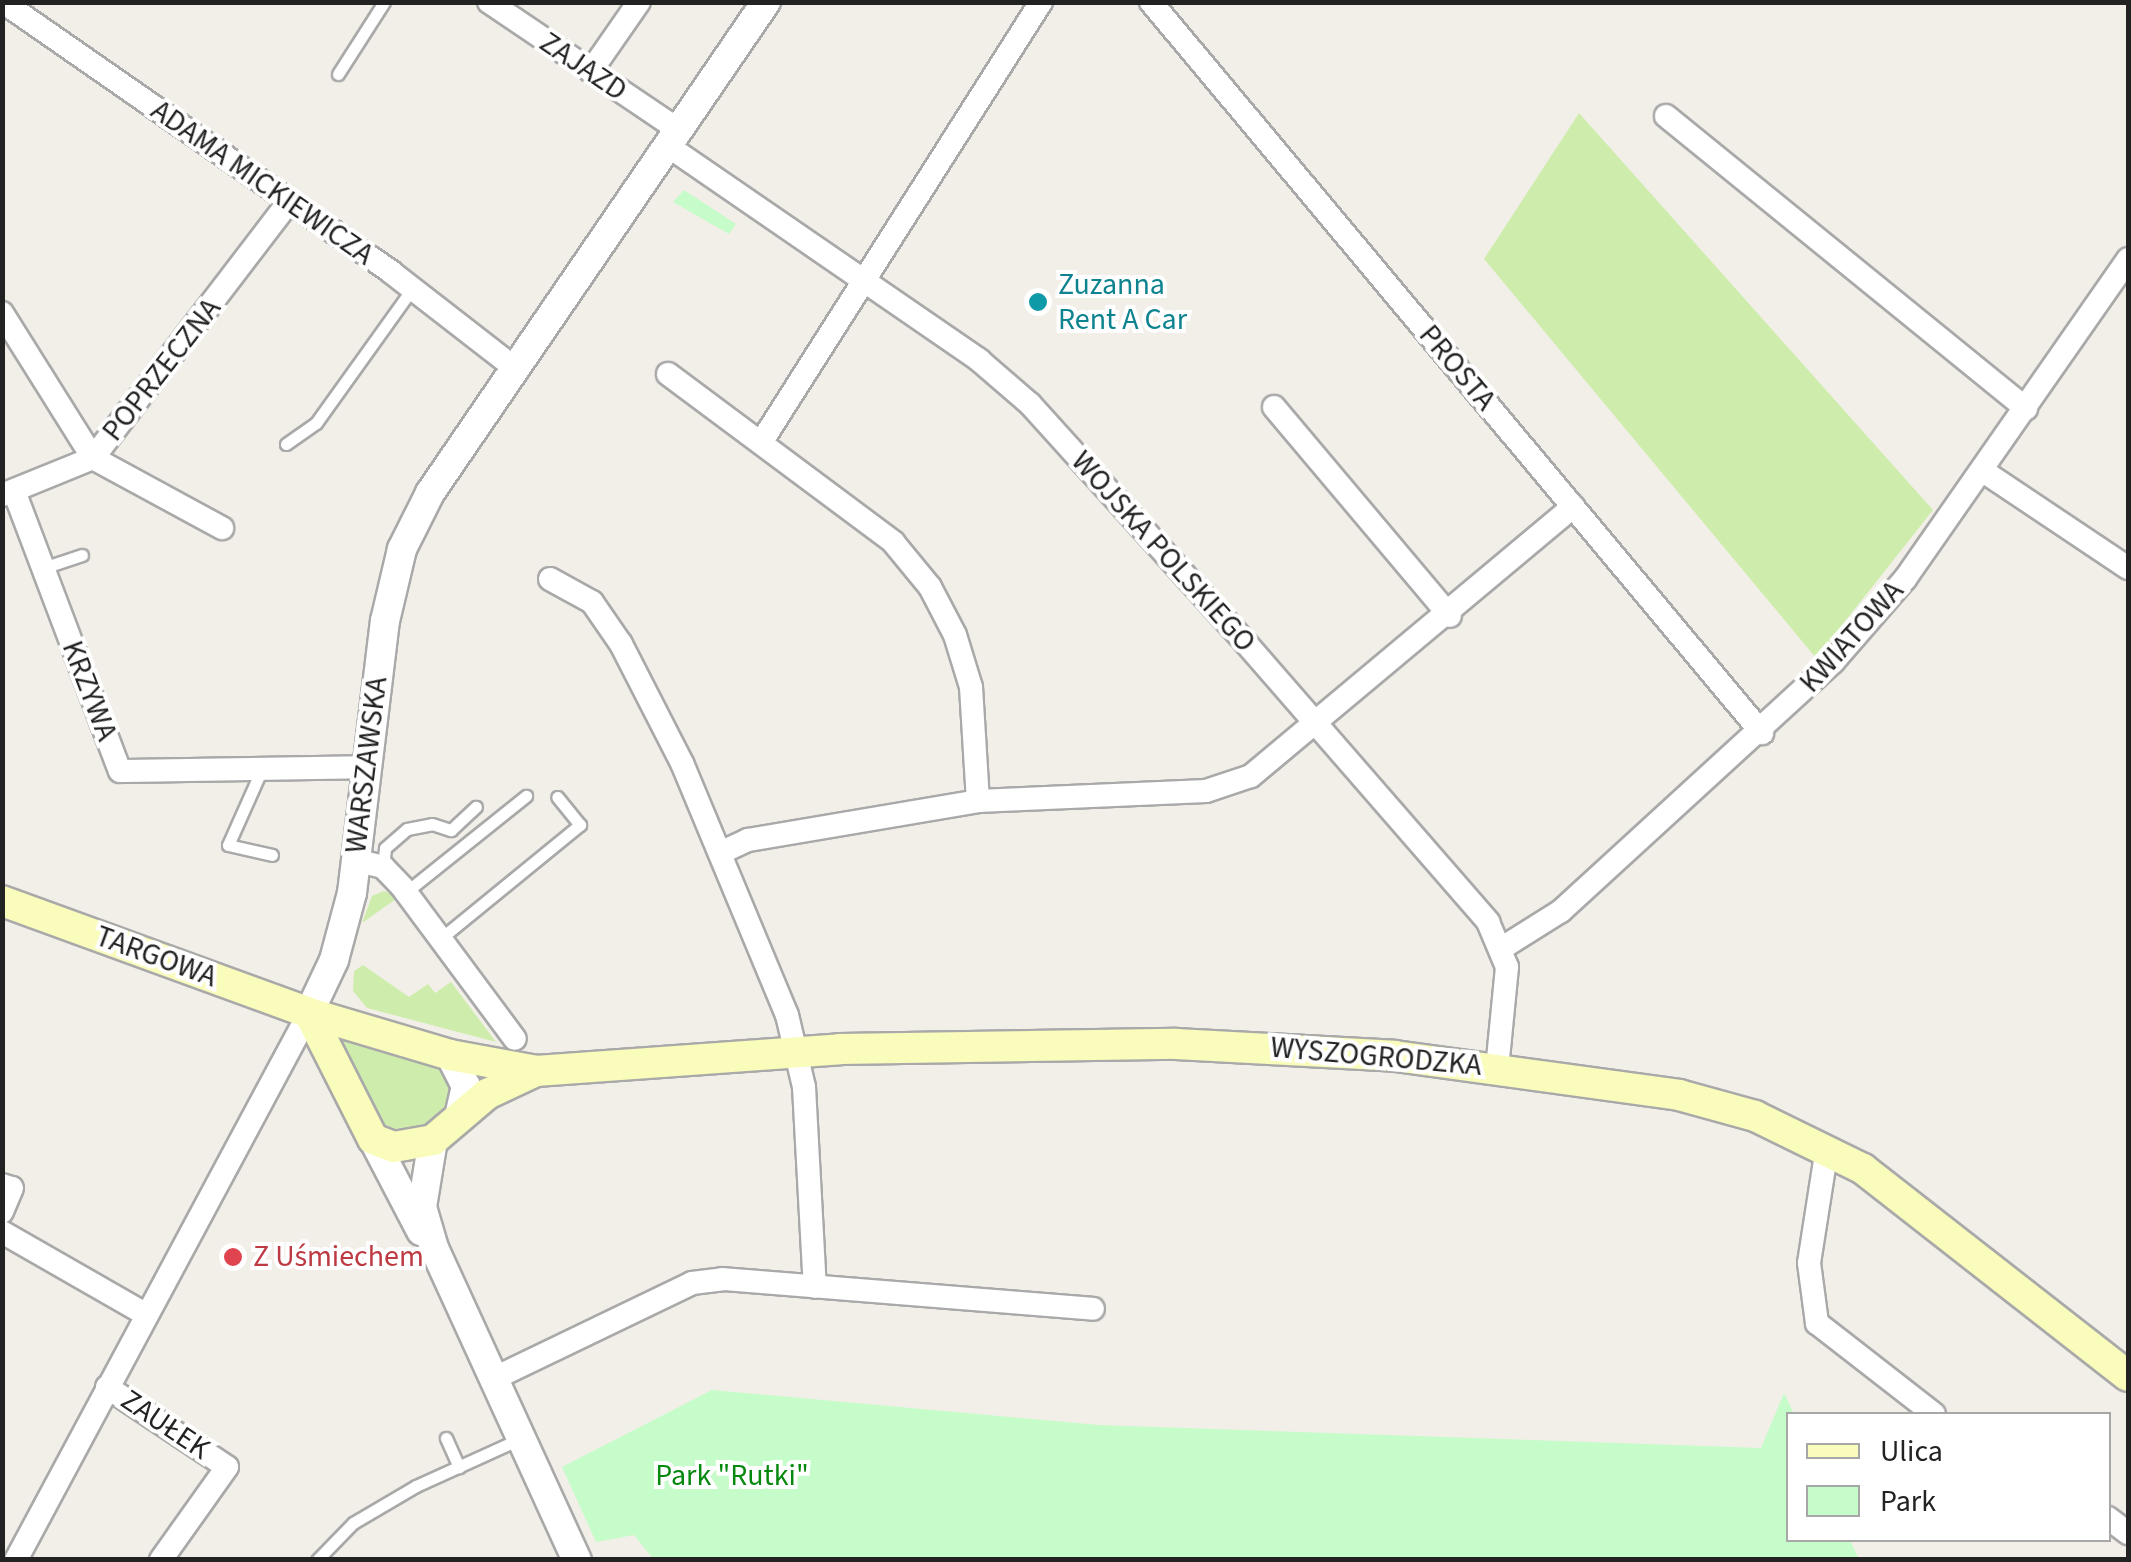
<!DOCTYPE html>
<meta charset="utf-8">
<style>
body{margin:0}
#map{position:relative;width:2131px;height:1562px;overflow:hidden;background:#f2efe8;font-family:"Source Sans 3",sans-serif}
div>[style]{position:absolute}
.grass>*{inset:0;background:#ceedad}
.park>*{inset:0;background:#c6fcc9}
.roads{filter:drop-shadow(2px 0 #a9a9a9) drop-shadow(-2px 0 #a9a9a9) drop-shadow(0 2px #a9a9a9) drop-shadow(0 -2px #a9a9a9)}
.service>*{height:11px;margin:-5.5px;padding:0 5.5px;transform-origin:5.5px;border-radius:5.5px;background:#fff}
.minor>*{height:22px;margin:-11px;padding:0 11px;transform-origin:11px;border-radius:11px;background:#fff}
.tertiary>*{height:28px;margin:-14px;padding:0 14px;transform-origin:14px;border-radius:14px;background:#fff}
.secondary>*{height:30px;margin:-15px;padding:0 15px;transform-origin:15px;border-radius:15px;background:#fafcbc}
.dots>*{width:28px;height:28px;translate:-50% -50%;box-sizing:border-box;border:5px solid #fff;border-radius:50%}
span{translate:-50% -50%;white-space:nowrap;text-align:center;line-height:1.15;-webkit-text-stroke:8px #fff;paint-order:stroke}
.street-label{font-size:30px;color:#222}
.culture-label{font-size:30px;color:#0d838f}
.left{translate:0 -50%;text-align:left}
.health-label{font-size:30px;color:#be3a42}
.park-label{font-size:30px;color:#07880f}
.frame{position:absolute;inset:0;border:5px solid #222;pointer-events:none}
.legend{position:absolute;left:1786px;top:1412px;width:325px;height:130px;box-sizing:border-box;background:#fff;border:2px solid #a7a7a7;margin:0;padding:12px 18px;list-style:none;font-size:30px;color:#222}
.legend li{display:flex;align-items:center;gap:20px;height:50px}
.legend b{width:50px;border:2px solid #a7a7a7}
</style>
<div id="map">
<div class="grass">
<div style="clip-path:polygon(1579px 113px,1933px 510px,1816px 658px,1484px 259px)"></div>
<div style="clip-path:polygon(384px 891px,399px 897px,362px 923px,372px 896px)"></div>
<div style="clip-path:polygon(363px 965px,409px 997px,428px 984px,435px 993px,451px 982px,496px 1042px,367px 1008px,353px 991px,354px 971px)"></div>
<div style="clip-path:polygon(340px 1035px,442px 1067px,454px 1092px,451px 1103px,425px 1129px,399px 1137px,382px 1128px,336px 1040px)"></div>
</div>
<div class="park">
<div style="clip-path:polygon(684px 190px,736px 224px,729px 234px,673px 202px)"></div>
<div style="clip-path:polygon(712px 1390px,1099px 1425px,1761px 1448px,1784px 1393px,1794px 1414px,1788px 1414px,1788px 1540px,1850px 1540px,1859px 1559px,654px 1560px,634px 1535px,596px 1542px,562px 1467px)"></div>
</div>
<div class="roads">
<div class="service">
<div style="left:338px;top:74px;width:85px;rotate:-57.4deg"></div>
<div style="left:286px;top:444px;width:37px;rotate:-35deg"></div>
<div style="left:316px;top:423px;width:165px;rotate:-54.4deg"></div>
<div style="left:43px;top:568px;width:41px;rotate:-18.4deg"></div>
<div style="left:261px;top:771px;width:81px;rotate:114deg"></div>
<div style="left:228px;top:845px;width:45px;rotate:12.8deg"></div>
<div style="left:383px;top:867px;width:19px;rotate:-84deg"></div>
<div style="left:385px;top:848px;width:29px;rotate:-41deg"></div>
<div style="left:407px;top:829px;width:25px;rotate:-11deg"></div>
<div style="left:432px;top:824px;width:20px;rotate:18deg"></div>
<div style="left:451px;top:830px;width:34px;rotate:-43deg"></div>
<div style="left:406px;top:892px;width:154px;rotate:-38.7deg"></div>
<div style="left:440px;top:939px;width:181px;rotate:-39.2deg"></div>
<div style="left:580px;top:825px;width:36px;rotate:-129deg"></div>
<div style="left:446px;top:1438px;width:32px;rotate:66deg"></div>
<div style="left:317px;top:1560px;width:52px;rotate:-45.8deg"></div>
<div style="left:353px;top:1523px;width:73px;rotate:-30.4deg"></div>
<div style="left:416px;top:1486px;width:116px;rotate:-24.4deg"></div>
</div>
<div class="minor">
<div style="left:3px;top:2px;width:473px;rotate:34.8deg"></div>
<div style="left:391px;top:272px;width:158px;rotate:37.8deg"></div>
<div style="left:489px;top:2px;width:229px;rotate:34deg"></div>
<div style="left:1151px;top:2px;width:953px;rotate:50.11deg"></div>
<div style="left:591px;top:71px;width:84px;rotate:-55.2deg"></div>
<div style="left:1666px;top:116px;width:464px;rotate:39.1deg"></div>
<div style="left:668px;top:146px;width:378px;rotate:34.5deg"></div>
<div style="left:979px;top:360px;width:67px;rotate:40.8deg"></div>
<div style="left:1030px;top:404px;width:321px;rotate:47.9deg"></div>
<div style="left:1245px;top:642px;width:371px;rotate:49deg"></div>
<div style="left:1488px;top:922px;width:49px;rotate:67.1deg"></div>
<div style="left:1507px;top:967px;width:102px;rotate:95.6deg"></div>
<div style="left:2px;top:313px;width:171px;rotate:57.9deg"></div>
<div style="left:93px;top:458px;width:147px;rotate:28.5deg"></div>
<div style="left:668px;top:374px;width:281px;rotate:36.7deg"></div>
<div style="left:893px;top:542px;width:58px;rotate:50.6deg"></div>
<div style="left:930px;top:587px;width:54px;rotate:62.5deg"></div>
<div style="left:955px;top:635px;width:54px;rotate:72.9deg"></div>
<div style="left:971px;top:687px;width:114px;rotate:86.5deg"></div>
<div style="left:1274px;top:407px;width:273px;rotate:49.9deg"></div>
<div style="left:762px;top:441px;width:520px;rotate:-57.56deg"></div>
<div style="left:1983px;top:471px;width:174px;rotate:33.8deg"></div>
<div style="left:14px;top:491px;width:299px;rotate:69.3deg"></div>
<div style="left:120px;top:771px;width:247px;rotate:-0.9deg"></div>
<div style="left:2px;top:495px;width:98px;rotate:-22.1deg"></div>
<div style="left:93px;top:458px;width:322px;rotate:-52.6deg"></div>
<div style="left:550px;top:579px;width:48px;rotate:28.7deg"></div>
<div style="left:592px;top:602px;width:51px;rotate:55.4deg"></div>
<div style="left:621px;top:644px;width:134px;rotate:62.9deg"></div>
<div style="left:682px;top:763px;width:273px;rotate:67.4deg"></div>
<div style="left:787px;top:1015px;width:74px;rotate:76.7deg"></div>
<div style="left:804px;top:1087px;width:200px;rotate:86.9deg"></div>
<div style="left:720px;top:853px;width:31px;rotate:-25deg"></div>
<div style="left:748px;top:840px;width:233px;rotate:-9.6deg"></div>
<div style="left:978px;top:801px;width:228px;rotate:-2.5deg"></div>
<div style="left:1206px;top:791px;width:47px;rotate:-18.4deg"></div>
<div style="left:1251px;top:776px;width:420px;rotate:-39.9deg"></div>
<div style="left:355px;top:860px;width:29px;rotate:14deg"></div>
<div style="left:383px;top:867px;width:28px;rotate:46deg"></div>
<div style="left:402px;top:887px;width:189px;rotate:53.4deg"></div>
<div style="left:1502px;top:948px;width:70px;rotate:-32.1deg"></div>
<div style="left:1561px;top:911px;width:369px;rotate:-42.5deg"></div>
<div style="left:1833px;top:662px;width:110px;rotate:-49.1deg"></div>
<div style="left:1905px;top:579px;width:390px;rotate:-55.1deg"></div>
<div style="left:1827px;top:1148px;width:116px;rotate:98.9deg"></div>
<div style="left:1809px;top:1263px;width:61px;rotate:82.4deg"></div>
<div style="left:1817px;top:1323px;width:148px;rotate:37.9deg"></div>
<div style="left:2px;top:1185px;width:10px;rotate:17deg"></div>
<div style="left:12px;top:1188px;width:26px;rotate:113deg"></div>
<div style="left:2px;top:1232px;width:167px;rotate:29.8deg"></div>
<div style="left:495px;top:1378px;width:219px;rotate:-25.7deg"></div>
<div style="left:692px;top:1283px;width:31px;rotate:-7deg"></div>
<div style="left:723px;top:1279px;width:371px;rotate:4.6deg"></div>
<div style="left:107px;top:1387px;width:144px;rotate:33.7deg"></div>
<div style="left:227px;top:1467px;width:114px;rotate:125.4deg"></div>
<div style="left:2108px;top:1518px;width:25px;rotate:37deg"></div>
<div style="left:16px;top:1560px;width:621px;rotate:-61.82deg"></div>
</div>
<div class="tertiary">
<div style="left:309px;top:1013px;width:59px;rotate:-64.7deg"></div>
<div style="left:334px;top:960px;width:69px;rotate:-75deg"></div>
<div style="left:352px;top:893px;width:274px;rotate:-83.1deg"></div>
<div style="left:385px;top:621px;width:74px;rotate:-76.7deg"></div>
<div style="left:402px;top:549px;width:63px;rotate:-63.4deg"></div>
<div style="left:430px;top:493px;width:595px;rotate:-55.62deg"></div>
<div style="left:450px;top:1055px;width:35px;rotate:63deg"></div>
<div style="left:466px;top:1086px;width:28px;rotate:103deg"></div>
<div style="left:373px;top:1139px;width:104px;rotate:62.4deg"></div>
<div style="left:433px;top:1140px;width:68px;rotate:99.3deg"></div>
<div style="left:422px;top:1207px;width:43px;rotate:73.7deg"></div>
<div style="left:434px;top:1248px;width:343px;rotate:65.4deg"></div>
</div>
<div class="secondary">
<div style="left:2px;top:901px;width:327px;rotate:20deg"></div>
<div style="left:309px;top:1013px;width:147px;rotate:16.6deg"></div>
<div style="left:450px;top:1055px;width:87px;rotate:10.5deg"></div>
<div style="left:536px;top:1071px;width:305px;rotate:-4.1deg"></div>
<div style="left:840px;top:1049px;width:336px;rotate:-0.9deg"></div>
<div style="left:1176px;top:1044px;width:219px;rotate:3.1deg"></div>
<div style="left:1395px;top:1056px;width:287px;rotate:7.8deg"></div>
<div style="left:1679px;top:1095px;width:79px;rotate:15.4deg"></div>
<div style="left:1755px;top:1116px;width:120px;rotate:26.1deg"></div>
<div style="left:1863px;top:1169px;width:336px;rotate:38deg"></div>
<div style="left:309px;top:1013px;width:141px;rotate:63.1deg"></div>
<div style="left:373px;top:1139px;width:22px;rotate:21deg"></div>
<div style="left:394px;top:1147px;width:40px;rotate:-10deg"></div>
<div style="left:433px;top:1140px;width:71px;rotate:-40.4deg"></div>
<div style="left:487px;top:1094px;width:54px;rotate:-25.1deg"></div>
</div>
</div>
<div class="dots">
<div style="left:1038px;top:302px;background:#0f9aa8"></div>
<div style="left:233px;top:1257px;background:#e0444e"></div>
</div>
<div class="street-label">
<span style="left:583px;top:67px;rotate:34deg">ZAJAZD</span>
<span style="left:262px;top:183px;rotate:35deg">ADAMA MICKIEWICZA</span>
<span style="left:1457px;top:368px;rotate:50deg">PROSTA</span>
<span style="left:162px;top:370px;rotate:-52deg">POPRZECZNA</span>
<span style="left:1163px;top:552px;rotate:48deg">WOJSKA POLSKIEGO</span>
<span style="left:1852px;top:637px;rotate:-48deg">KWIATOWA</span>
<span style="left:89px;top:691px;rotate:69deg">KRZYWA</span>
<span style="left:367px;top:765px;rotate:-83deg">WARSZAWSKA</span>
<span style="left:156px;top:957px;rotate:20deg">TARGOWA</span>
<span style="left:1376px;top:1057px;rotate:5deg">WYSZOGRODZKA</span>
<span style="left:165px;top:1425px;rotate:34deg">ZAUŁEK</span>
</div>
<div class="culture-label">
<span class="left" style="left:1058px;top:302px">Zuzanna<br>Rent A Car</span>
</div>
<div class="health-label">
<span class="left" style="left:253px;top:1257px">Z Uśmiechem</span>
</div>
<div class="park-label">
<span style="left:732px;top:1476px">Park "Rutki"</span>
</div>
<div class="frame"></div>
<ul class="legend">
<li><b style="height:12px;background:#fafcbc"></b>Ulica</li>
<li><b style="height:28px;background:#c6fcc9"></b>Park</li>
</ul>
</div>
